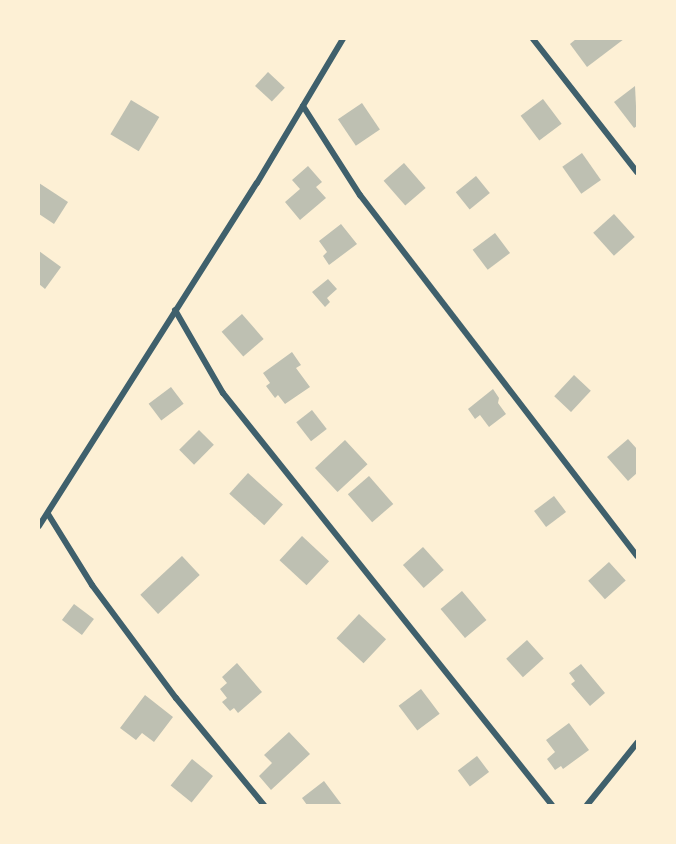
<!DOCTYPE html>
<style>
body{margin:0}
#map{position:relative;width:676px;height:844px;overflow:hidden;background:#fdf0d5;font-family:"PT Serif",serif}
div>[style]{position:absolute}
.building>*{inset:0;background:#bec0b2;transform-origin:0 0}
.minor>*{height:6px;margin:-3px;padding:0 3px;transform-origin:3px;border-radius:3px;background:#3f606c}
span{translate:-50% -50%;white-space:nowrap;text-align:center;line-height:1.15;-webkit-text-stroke:4.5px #fdf0d5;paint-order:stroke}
.frame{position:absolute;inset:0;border:40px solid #fdf0d5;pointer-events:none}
</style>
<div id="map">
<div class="building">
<div style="clip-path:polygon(576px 39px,624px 39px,587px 67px,570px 44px)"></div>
<div style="left:268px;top:72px;width:23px;height:19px;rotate:43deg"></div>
<div style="clip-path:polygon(635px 86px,637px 126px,634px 128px,614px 102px)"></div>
<div style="left:543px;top:99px;width:31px;height:28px;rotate:53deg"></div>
<div style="left:131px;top:100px;width:33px;height:40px;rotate:31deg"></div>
<div style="left:362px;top:103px;width:32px;height:29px;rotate:56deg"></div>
<div style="left:582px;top:153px;width:33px;height:24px;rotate:55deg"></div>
<div style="left:404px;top:163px;width:33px;height:27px;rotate:49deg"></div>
<div style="clip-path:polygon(308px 166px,322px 182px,316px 187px,326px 198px,300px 220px,285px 202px,300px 189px,292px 180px)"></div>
<div style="left:476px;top:176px;width:22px;height:26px;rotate:51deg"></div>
<div style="clip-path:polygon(39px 183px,68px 202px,54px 224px,39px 214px)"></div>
<div style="left:614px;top:214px;width:31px;height:28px;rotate:48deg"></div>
<div style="clip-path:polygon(341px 224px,357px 244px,329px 265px,323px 256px,327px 252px,319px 241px)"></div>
<div style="left:495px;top:233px;width:25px;height:28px;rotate:53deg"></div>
<div style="clip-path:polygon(39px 251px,61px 267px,45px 289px,39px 284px)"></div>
<div style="clip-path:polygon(328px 279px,337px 289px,327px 298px,330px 302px,325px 307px,312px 292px)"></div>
<div style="left:242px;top:314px;width:33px;height:27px;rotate:49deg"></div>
<div style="clip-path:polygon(292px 352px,301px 365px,296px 368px,310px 387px,285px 404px,278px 395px,275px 398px,266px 386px,270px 383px,263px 373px)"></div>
<div style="left:574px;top:375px;width:23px;height:29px;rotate:43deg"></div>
<div style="left:171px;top:387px;width:21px;height:28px;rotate:53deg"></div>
<div style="clip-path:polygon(493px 389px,499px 398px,498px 403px,506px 414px,489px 427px,480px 415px,475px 419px,468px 409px)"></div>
<div style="left:312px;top:410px;width:24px;height:20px;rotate:52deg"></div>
<div style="left:199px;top:430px;width:21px;height:28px;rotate:45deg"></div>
<div style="clip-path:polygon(628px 439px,637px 449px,637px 473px,628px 481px,607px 457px)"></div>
<div style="left:345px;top:440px;width:33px;height:41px;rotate:47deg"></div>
<div style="left:248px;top:473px;width:47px;height:28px;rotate:42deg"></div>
<div style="left:369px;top:476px;width:37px;height:28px;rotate:49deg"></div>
<div style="left:554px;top:496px;width:20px;height:25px;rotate:53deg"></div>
<div style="left:302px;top:536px;width:37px;height:33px;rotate:43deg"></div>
<div style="left:423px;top:547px;width:31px;height:27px;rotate:48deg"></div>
<div style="left:182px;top:556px;width:26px;height:57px;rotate:47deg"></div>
<div style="left:609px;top:562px;width:25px;height:28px;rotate:48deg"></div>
<div style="left:462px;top:591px;width:38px;height:28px;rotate:50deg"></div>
<div style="left:74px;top:604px;width:25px;height:20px;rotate:37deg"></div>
<div style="left:359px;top:614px;width:37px;height:33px;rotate:43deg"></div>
<div style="left:527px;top:640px;width:25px;height:28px;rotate:48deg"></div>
<div style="clip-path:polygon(237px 663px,262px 692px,238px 713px,234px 708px,230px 711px,222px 702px,227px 698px,220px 689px,227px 683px,222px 677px)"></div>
<div style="clip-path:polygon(581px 664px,605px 693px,590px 706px,571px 684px,575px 681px,569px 673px)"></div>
<div style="left:421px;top:689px;width:31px;height:28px;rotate:53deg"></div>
<div style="clip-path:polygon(145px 695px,173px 717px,154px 742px,142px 733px,136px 740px,120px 728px)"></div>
<div style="clip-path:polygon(569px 723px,589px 750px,563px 769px,561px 766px,555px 770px,547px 759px,555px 752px,546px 740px)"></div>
<div style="clip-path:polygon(289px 732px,310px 754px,271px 790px,259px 776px,272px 763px,264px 755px)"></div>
<div style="left:477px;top:756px;width:20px;height:24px;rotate:53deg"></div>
<div style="left:192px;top:759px;width:27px;height:34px;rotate:39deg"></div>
<div style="clip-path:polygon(324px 781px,342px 805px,307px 805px,302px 798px)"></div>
</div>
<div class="minor">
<div style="left:533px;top:39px;width:169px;rotate:52deg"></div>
<div style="left:303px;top:106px;width:106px;rotate:57.4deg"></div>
<div style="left:360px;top:195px;width:455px;rotate:52.5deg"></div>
<div style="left:175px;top:310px;width:96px;rotate:60deg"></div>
<div style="left:223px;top:393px;width:527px;rotate:51.39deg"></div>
<div style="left:48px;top:514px;width:84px;rotate:58.2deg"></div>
<div style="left:92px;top:585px;width:141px;rotate:53.4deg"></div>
<div style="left:176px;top:698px;width:139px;rotate:50.6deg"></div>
<div style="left:39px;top:526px;width:406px;rotate:-57.6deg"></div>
<div style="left:257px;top:183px;width:168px;rotate:-59.2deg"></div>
<div style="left:587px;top:805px;width:80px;rotate:-51.1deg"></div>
</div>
<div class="frame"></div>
</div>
